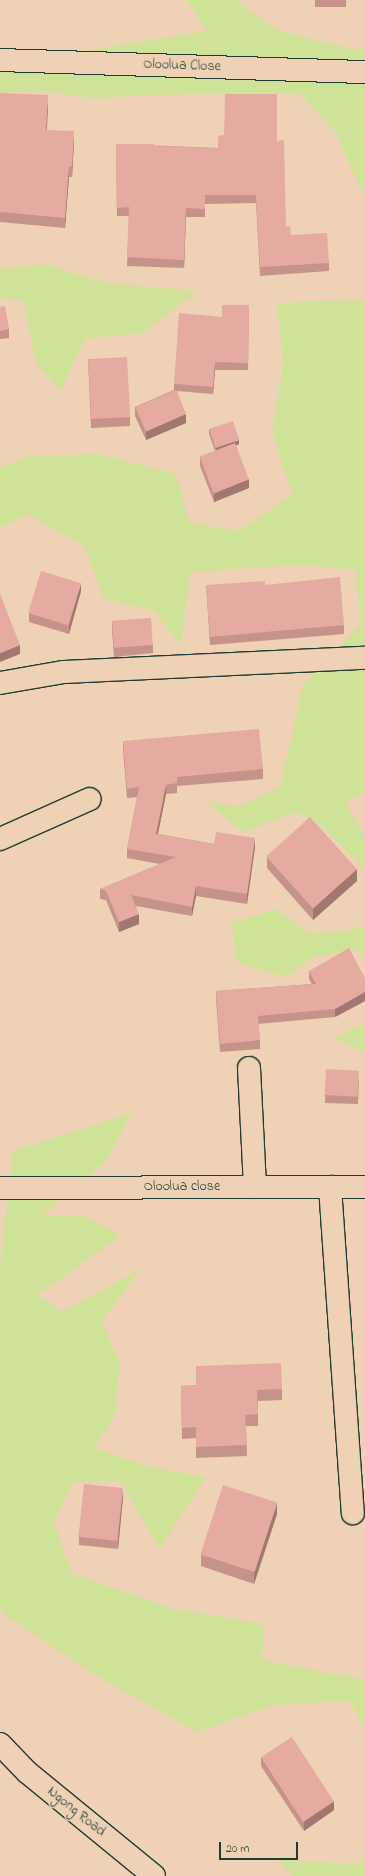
<!DOCTYPE html>
<style>
body{margin:0}
#map{position:relative;width:365px;height:1876px;overflow:hidden;background:#efd1b5;font-family:"Indie Flower",sans-serif}
div>[style]{position:absolute}
.green>*{inset:0;background:#cfe398}
.roads{filter:drop-shadow(1px 0 #1f3d34) drop-shadow(-1px 0 #1f3d34) drop-shadow(0 1px #1f3d34) drop-shadow(0 -1px #1f3d34)}
.minor>*{height:22px;margin:-11px;padding:0 11px;transform-origin:11px;border-radius:11px;background:#efd1b5}
.major>*{height:22px;margin:-11px;padding:0 11px;transform-origin:11px;border-radius:11px;background:#efd1b5}
.wall>*{inset:0;background:#c5938a;transform-origin:0 0}
.shaded-wall>*{inset:0;background:#a07871}
.building>*{inset:0;background:#e5aba1;transform-origin:0 0}
span{translate:-50% -50%;white-space:nowrap;text-align:center;line-height:1.15;-webkit-text-stroke:3.5px #efd1b5;paint-order:stroke}
.street-label{font-size:14px;color:#1f3d34}
.scale{position:absolute;left:219px;top:1842px;width:79px;height:18px;box-sizing:border-box;border:2px solid #1f3d34;border-top:0;padding-left:5px;font-size:12px;line-height:14px;white-space:nowrap;color:#1f3d34;-webkit-text-stroke:3px #efd1b5;paint-order:stroke}
</style>
<div id="map">
<div class="green">
<div style="clip-path:polygon(187px 0,240px 0,240px 4px,280px 31px,349px 48px,365px 49px,365px 199px,336px 133px,299px 93px,143px 95px,95px 99px,47px 91px,0 93px,0 64px,207px 31px)"></div>
<div style="clip-path:polygon(45px 264px,106px 283px,198px 291px,142px 333px,85px 339px,61px 391px,36px 363px,24px 301px,0 298px,0 269px)"></div>
<div style="clip-path:polygon(362px 300px,365px 301px,365px 792px,346px 803px,365px 838px,365px 871px,324px 828px,297px 812px,243px 832px,207px 802px,240px 807px,280px 787px,303px 684px,361px 624px,355px 570px,301px 565px,190px 572px,181px 645px,154px 611px,103px 598px,85px 547px,28px 514px,0 528px,0 467px,29px 456px,98px 454px,176px 474px,190px 523px,240px 531px,292px 494px,272px 430px,283px 365px,277px 303px)"></div>
<div style="clip-path:polygon(277px 909px,309px 934px,347px 931px,365px 926px,365px 962px,358px 950px,314px 957px,287px 977px,237px 963px,232px 922px)"></div>
<div style="clip-path:polygon(365px 1023px,365px 1053px,333px 1038px)"></div>
<div style="clip-path:polygon(132px 1113px,106px 1161px,42px 1216px,83px 1215px,121px 1236px,37px 1295px,63px 1312px,140px 1269px,102px 1321px,120px 1364px,114px 1417px,94px 1448px,151px 1467px,206px 1477px,160px 1549px,120px 1481px,73px 1482px,54px 1521px,71px 1573px,174px 1609px,264px 1624px,262px 1660px,365px 1680px,365px 1731px,350px 1701px,274px 1705px,197px 1732px,89px 1671px,2px 1613px,0 1608px,0 1267px,13px 1151px)"></div>
<div style="clip-path:polygon(365px 1850px,365px 1876px,292px 1876px,279px 1860px,361px 1864px)"></div>
</div>
<div class="roads">
<div class="minor">
<div style="left:0;top:60px;width:365px;rotate:1.9deg"></div>
<div style="left:0;top:683px;width:65px;rotate:-9.8deg"></div>
<div style="left:64px;top:672px;width:301px;rotate:-2.7deg"></div>
<div style="left:0;top:839px;width:98px;rotate:-24deg"></div>
<div style="left:249px;top:1068px;width:119px;rotate:87.1deg"></div>
<div style="left:330px;top:1187px;width:327px;rotate:86deg"></div>
<div style="left:0;top:1188px;width:365px;rotate:-0.2deg"></div>
</div>
<div class="major">
<div style="left:0;top:1744px;width:39px;rotate:46deg"></div>
<div style="left:27px;top:1772px;width:164px;rotate:39.3deg"></div>
</div>
</div>
<div class="wall">
<div style="left:315px;top:0;width:31px;height:7px"></div>
<div style="clip-path:polygon(0 93px,48px 105px,47px 130px,74px 142px,72px 177px,69px 177px,65px 228px,0 222px)"></div>
<div style="clip-path:polygon(277px 141px,286px 227px,291px 235px,329px 263px,329px 271px,260px 276px,256px 203px,205px 204px,205px 217px,186px 217px,184px 268px,127px 266px,129px 216px,117px 216px,116px 144px,218px 148px)"></div>
<div style="clip-path:polygon(249px 305px,248px 370px,215px 370px,213px 394px,177px 391px,186px 423px,146px 440px,135px 416px,135px 407px,174px 390px,174px 384px,222px 317px)"></div>
<div style="clip-path:polygon(0 307px,9px 329px,9px 338px,0 339px)"></div>
<div style="clip-path:polygon(88px 359px,130px 417px,130px 426px,91px 428px)"></div>
<div style="clip-path:polygon(209px 429px,239px 444px,236px 446px,249px 488px,214px 502px,200px 466px,200px 457px,215px 451px,209px 434px)"></div>
<div style="clip-path:polygon(206px 585px,265px 585px,344px 625px,344px 634px,210px 645px)"></div>
<div style="clip-path:polygon(81px 591px,69px 634px,29px 622px,29px 613px)"></div>
<div style="clip-path:polygon(112px 621px,153px 645px,153px 653px,114px 657px,112px 630px)"></div>
<div style="clip-path:polygon(123px 741px,263px 769px,263px 779px,177px 786px,177px 793px,166px 794px,158px 834px,214px 844px,255px 847px,247px 904px,196px 896px,192px 916px,136px 906px,139px 924px,119px 932px,106px 900px,100px 899px,100px 889px,160px 864px,127px 858px,127px 849px,137px 797px,127px 798px,123px 750px)"></div>
<div style="clip-path:polygon(267px 857px,357px 881px,313px 920px,267px 868px)"></div>
<div style="clip-path:polygon(309px 971px,365px 978px,365px 1001px,335px 1017px,258px 1024px,260px 1040px,260px 1049px,220px 1052px,216px 999px,216px 991px,312px 984px,309px 979px)"></div>
<div style="clip-path:polygon(359px 1079px,358px 1104px,325px 1103px,325px 1095px)"></div>
<div style="clip-path:polygon(196px 1366px,282px 1389px,282px 1400px,258px 1401px,258px 1426px,246px 1426px,247px 1456px,196px 1458px,196px 1438px,182px 1439px,181px 1386px,196px 1385px)"></div>
<div style="clip-path:polygon(123px 1497px,118px 1549px,79px 1545px,79px 1537px)"></div>
<div style="clip-path:polygon(277px 1514px,254px 1584px,201px 1566px,201px 1555px)"></div>
<div style="clip-path:polygon(261px 1757px,334px 1810px,304px 1831px,261px 1766px)"></div>
</div>
<div class="shaded-wall">
<div style="clip-path:polygon(48px 95px,48px 105px,46px 141px,46px 130px)"></div>
<div style="clip-path:polygon(74px 131px,74px 142px,72px 177px,72px 166px)"></div>
<div style="clip-path:polygon(69px 166px,69px 177px,65px 228px,65px 218px)"></div>
<div style="clip-path:polygon(186px 208px,186px 217px,184px 268px,184px 260px)"></div>
<div style="clip-path:polygon(215px 362px,215px 370px,213px 394px,213px 387px)"></div>
<div style="clip-path:polygon(186px 414px,186px 423px,146px 440px,146px 432px)"></div>
<div style="clip-path:polygon(239px 440px,239px 444px,216px 453px,216px 448px)"></div>
<div style="clip-path:polygon(249px 479px,249px 488px,214px 502px,214px 494px)"></div>
<div style="clip-path:polygon(81px 583px,81px 591px,69px 634px,69px 625px)"></div>
<div style="clip-path:polygon(20px 645px,20px 654px,0 662px,0 653px)"></div>
<div style="clip-path:polygon(166px 785px,166px 794px,156px 843px,156px 834px)"></div>
<div style="clip-path:polygon(255px 838px,255px 847px,247px 904px,247px 894px)"></div>
<div style="clip-path:polygon(357px 869px,357px 881px,313px 920px,313px 909px)"></div>
<div style="clip-path:polygon(196px 886px,196px 896px,192px 916px,192px 907px)"></div>
<div style="clip-path:polygon(139px 914px,139px 924px,119px 932px,119px 922px)"></div>
<div style="clip-path:polygon(365px 992px,365px 1001px,335px 1017px,335px 1009px)"></div>
<div style="clip-path:polygon(123px 1488px,123px 1497px,118px 1549px,118px 1540px)"></div>
<div style="clip-path:polygon(277px 1503px,277px 1514px,254px 1584px,254px 1573px)"></div>
<div style="clip-path:polygon(334px 1801px,334px 1810px,304px 1831px,304px 1822px)"></div>
</div>
<div class="building">
<div style="clip-path:polygon(0 93px,48px 95px,46px 130px,74px 131px,72px 166px,69px 166px,65px 218px,0 212px)"></div>
<div style="clip-path:polygon(225px 94px,277px 94px,277px 141px,284px 140px,286px 227px,290px 226px,291px 235px,327px 233px,329px 263px,260px 267px,256px 195px,205px 195px,205px 209px,186px 208px,184px 260px,127px 257px,129px 207px,117px 208px,116px 144px,154px 144px,155px 146px,218px 148px,218px 136px,224px 135px)"></div>
<div style="clip-path:polygon(222px 305px,249px 305px,248px 363px,215px 362px,213px 387px,174px 384px,179px 313px,222px 317px)"></div>
<div style="clip-path:polygon(5px 306px,9px 329px,0 331px,0 307px)"></div>
<div style="left:127px;top:357px;width:60px;height:39px;rotate:87deg"></div>
<div style="left:176px;top:390px;width:26px;height:44px;rotate:67deg"></div>
<div style="left:233px;top:421px;width:20px;height:25px;rotate:72deg"></div>
<div style="left:235px;top:443px;width:39px;height:38px;rotate:69deg"></div>
<div style="left:41px;top:571px;width:42px;height:44px;rotate:17deg"></div>
<div style="clip-path:polygon(340px 577px,344px 625px,210px 637px,206px 585px,265px 581px,265px 585px)"></div>
<div style="clip-path:polygon(0 594px,20px 645px,0 653px)"></div>
<div style="left:151px;top:618px;width:27px;height:39px;rotate:86deg"></div>
<div style="clip-path:polygon(259px 729px,263px 769px,177px 777px,177px 783px,166px 785px,156px 834px,214px 844px,216px 832px,255px 838px,247px 894px,196px 886px,192px 907px,131px 895px,139px 914px,119px 922px,106px 891px,100px 889px,176px 857px,127px 849px,139px 787px,127px 789px,123px 741px)"></div>
<div style="left:310px;top:817px;width:70px;height:59px;rotate:48deg"></div>
<div style="clip-path:polygon(349px 948px,365px 978px,365px 992px,335px 1009px,258px 1016px,260px 1040px,220px 1044px,216px 991px,316px 984px,309px 971px)"></div>
<div style="left:326px;top:1069px;width:33px;height:26px;rotate:3deg"></div>
<div style="clip-path:polygon(281px 1363px,282px 1389px,257px 1390px,258px 1414px,245px 1415px,247px 1445px,196px 1447px,196px 1427px,182px 1428px,181px 1386px,196px 1385px,196px 1366px)"></div>
<div style="left:84px;top:1484px;width:39px;height:53px;rotate:6deg"></div>
<div style="left:223px;top:1485px;width:57px;height:73px;rotate:18deg"></div>
<div style="left:292px;top:1737px;width:77px;height:37px;rotate:57deg"></div>
</div>
<div class="street-label">
<span style="left:182px;top:66px;rotate:2deg">Oloolua Close</span>
<span style="left:182px;top:1187px">Oloolua close</span>
<span style="left:76px;top:1812px;rotate:39deg">Ngong Road</span>
</div>
<div class="scale">20 m</div>
</div>
